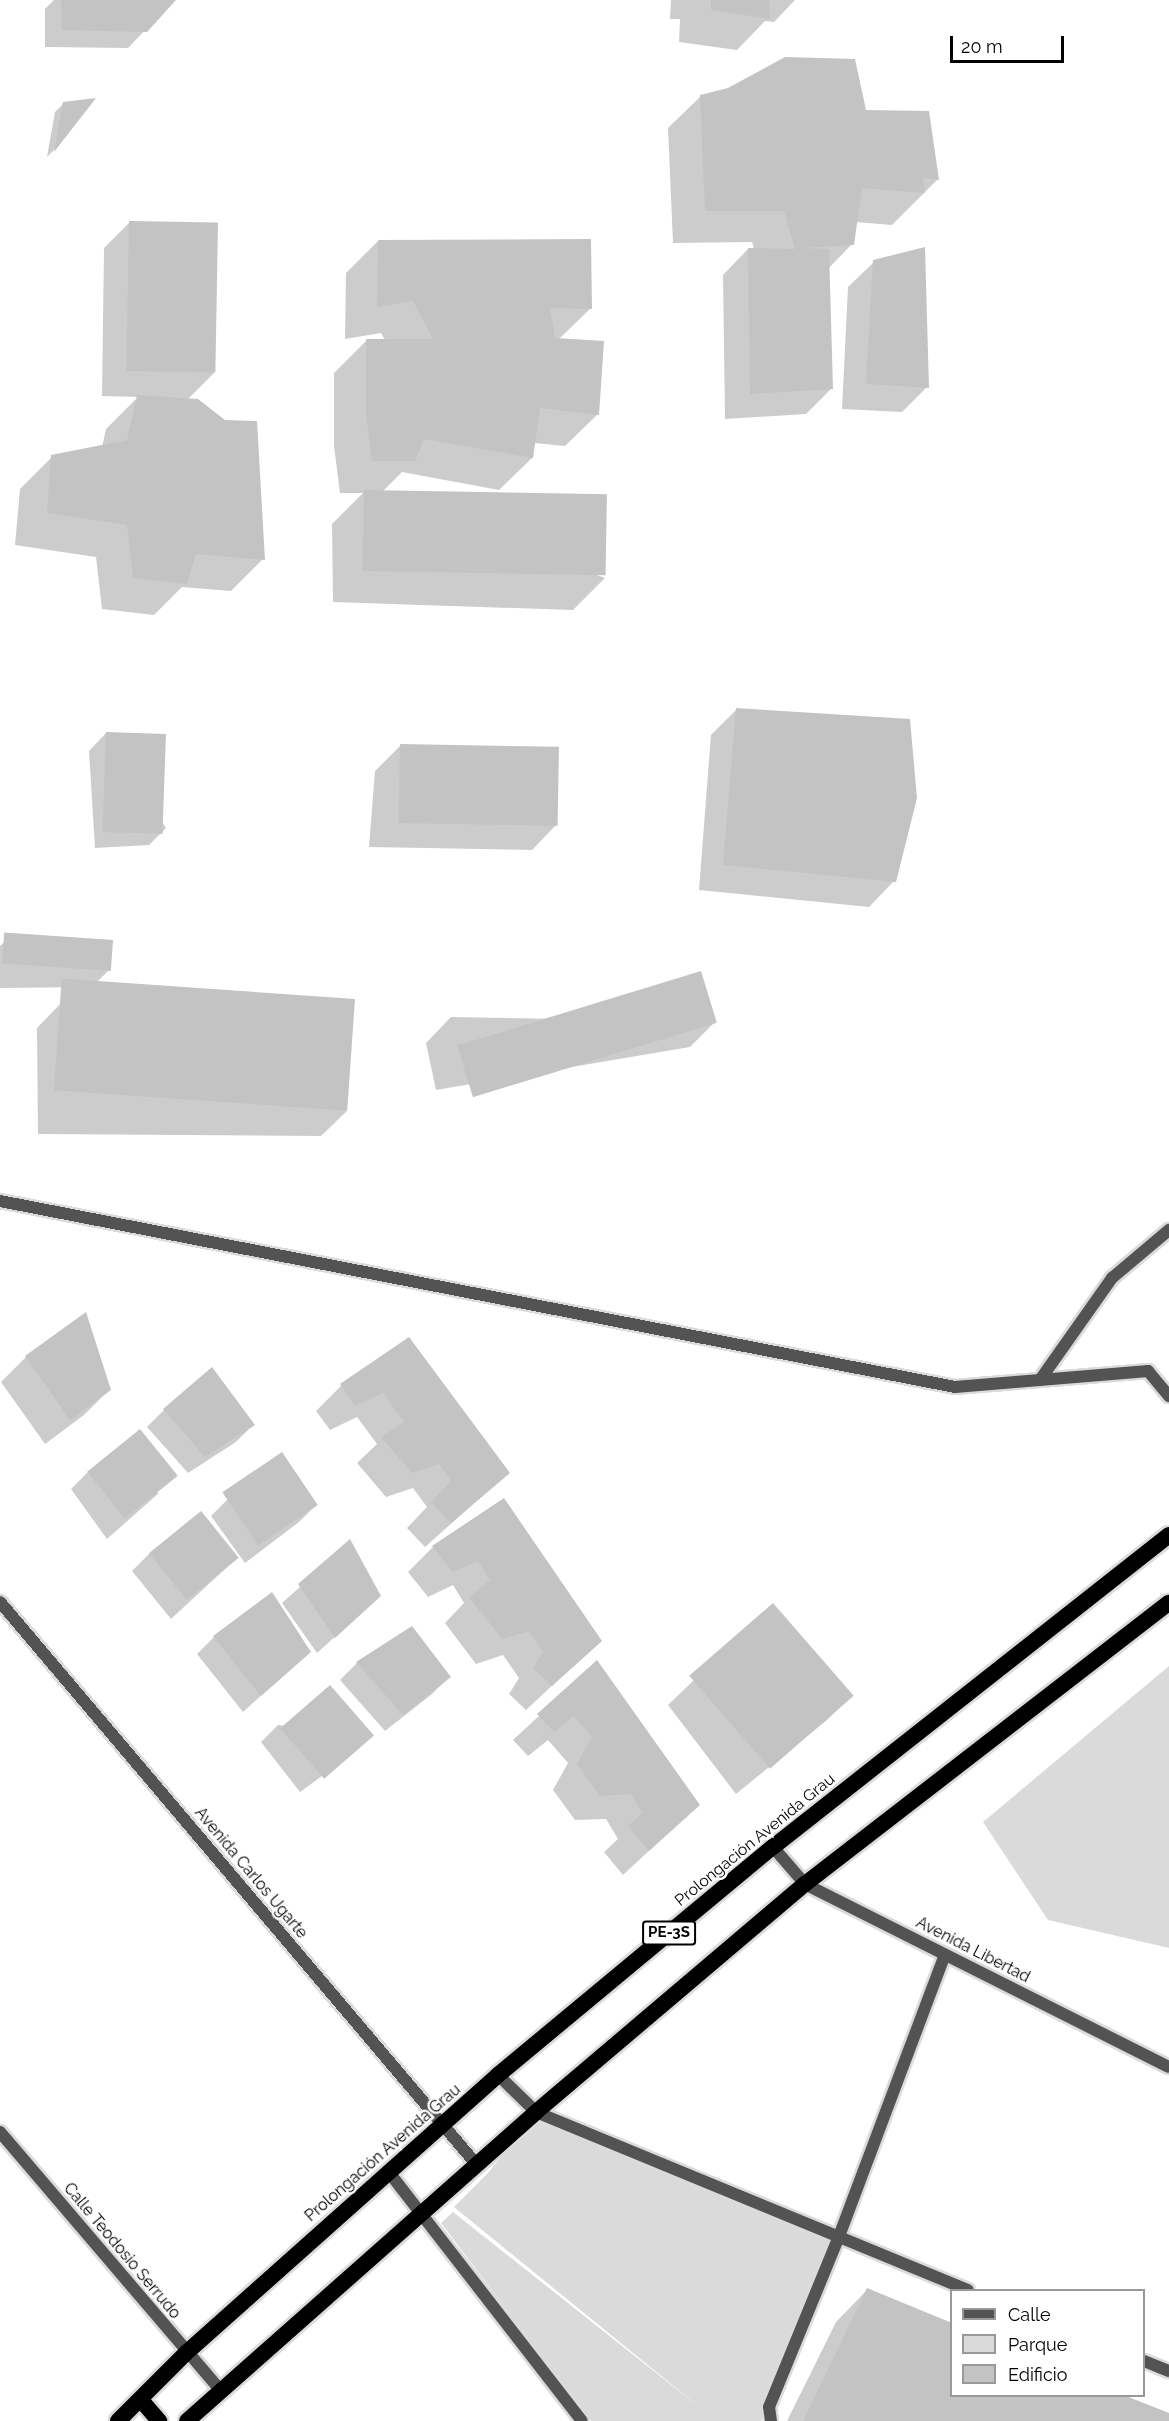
<!DOCTYPE html>
<meta charset="utf-8">
<style>
body{margin:0}
#map{position:relative;width:1169px;height:2421px;overflow:hidden;background:#fff;font-family:Raleway,sans-serif}
div>[style]{position:absolute}
.green>*{inset:0;background:#dadada}
.shadow>*{inset:0;background:#0003}
.building>*{inset:0;background:#c3c3c3;transform-origin:0 0}
.roads{filter:drop-shadow(2px 0 #dbdbdb) drop-shadow(-2px 0 #dbdbdb) drop-shadow(0 2px #dbdbdb) drop-shadow(0 -2px #dbdbdb)}
.service>*{height:12px;margin:-6px;padding:0 6px;transform-origin:6px;border-radius:6px;background:#535353}
.minor>*{height:12px;margin:-6px;padding:0 6px;transform-origin:6px;border-radius:6px;background:#535353}
.tertiary>*{height:12px;margin:-6px;padding:0 6px;transform-origin:6px;border-radius:6px;background:#535353}
.trunk>*{height:16px;margin:-8px;padding:0 8px;transform-origin:8px;border-radius:8px;background:#000}
span{translate:-50% -50%;white-space:nowrap;text-align:center;line-height:1.15;-webkit-text-stroke:5px #fff;paint-order:stroke}
.shield-label span{padding:2px 4px;background:#fff;border:2px solid;border-radius:4px;-webkit-text-stroke-width:0}
.shield-label{font-size:15px;color:#000;font-weight:700}
.street-label{font-size:16px;color:#000}
.legend{position:absolute;left:950px;top:2289px;width:195px;height:108px;box-sizing:border-box;background:#fff;border:2px solid #999;margin:0;padding:8px 10px;list-style:none;font-size:18px;color:#000}
.legend li{display:flex;align-items:center;gap:12px;height:30px}
.legend b{width:30px;border:2px solid #999}
.scale{position:absolute;left:950px;top:36px;width:114px;height:27px;box-sizing:border-box;border:3px solid #000;border-top:0;padding-left:8px;font-size:18px;line-height:21px;white-space:nowrap;color:#000;-webkit-text-stroke:4px #fff;paint-order:stroke}
</style>
<div id="map">
<div class="green">
<div style="clip-path:polygon(1169px 1666px,1169px 1948px,1048px 1920px,983px 1822px)"></div>
<div style="clip-path:polygon(533px 2119px,836px 2239px,761px 2421px,591px 2421px,441px 2223px,453px 2212px,703px 2410px,454px 2207px,487px 2174px)"></div>
</div>
<div class="shadow">
<div style="clip-path:polygon(54px 0,174px 0,128px 48px,45px 47px,45px 9px)"></div>
<div style="clip-path:polygon(671px 0,795px 0,774px 22px,765px 21px,737px 50px,679px 42px,680px 19px,670px 19px)"></div>
<div style="clip-path:polygon(701px 96px,865px 112px,927px 113px,937px 180px,892px 225px,856px 222px,852px 244px,828px 269px,831px 389px,806px 414px,725px 419px,723px 275px,748px 249px,754px 249px,752px 242px,673px 243px,668px 128px)"></div>
<div style="clip-path:polygon(93px 100px,53px 151px,47px 157px,55px 112px,64px 103px)"></div>
<div style="clip-path:polygon(130px 222px,214px 373px,187px 400px,263px 559px,231px 591px,182px 587px,154px 615px,102px 609px,96px 557px,15px 545px,20px 489px,52px 457px,102px 447px,106px 429px,138px 397px,102px 396px,104px 248px)"></div>
<div style="clip-path:polygon(378px 241px,591px 308px,559px 339px,598px 414px,565px 446px,534px 443px,532px 458px,499px 490px,402px 472px,382px 492px,605px 578px,573px 610px,333px 602px,332px 524px,363px 493px,340px 493px,334px 446px,334px 373px,367px 340px,385px 340px,381px 333px,345px 339px,346px 273px)"></div>
<div style="clip-path:polygon(874px 262px,927px 387px,902px 412px,842px 409px,848px 287px)"></div>
<div style="clip-path:polygon(736px 710px,894px 881px,869px 907px,699px 890px,711px 735px)"></div>
<div style="clip-path:polygon(106px 733px,166px 828px,149px 845px,95px 848px,89px 751px)"></div>
<div style="clip-path:polygon(400px 746px,557px 824px,532px 850px,369px 847px,375px 771px)"></div>
<div style="clip-path:polygon(4px 942px,109px 970px,92px 987px,0 988px,0 946px)"></div>
<div style="clip-path:polygon(62px 1002px,347px 1111px,321px 1136px,38px 1134px,37px 1028px)"></div>
<div style="clip-path:polygon(451px 1017px,715px 1022px,690px 1047px,436px 1090px,426px 1043px)"></div>
<div style="clip-path:polygon(85px 1314px,109px 1390px,84px 1415px,45px 1444px,1px 1382px,26px 1357px)"></div>
<div style="clip-path:polygon(409px 1340px,508px 1473px,425px 1547px,407px 1528px,427px 1507px,413px 1488px,386px 1497px,357px 1463px,377px 1444px,357px 1417px,330px 1430px,316px 1411px,341px 1386px)"></div>
<div style="clip-path:polygon(164px 1410px,253px 1425px,236px 1442px,188px 1473px,147px 1427px)"></div>
<div style="clip-path:polygon(88px 1472px,159px 1493px,107px 1539px,71px 1489px)"></div>
<div style="clip-path:polygon(228px 1499px,316px 1505px,299px 1522px,245px 1563px,211px 1516px)"></div>
<div style="clip-path:polygon(503px 1500px,600px 1641px,526px 1710px,509px 1694px,519px 1678px,503px 1655px,476px 1664px,445px 1623px,464px 1603px,453px 1585px,428px 1597px,408px 1572px,433px 1547px)"></div>
<div style="clip-path:polygon(350px 1542px,380px 1596px,317px 1653px,282px 1603px)"></div>
<div style="clip-path:polygon(149px 1554px,237px 1558px,171px 1619px,132px 1571px)"></div>
<div style="clip-path:polygon(272px 1594px,292px 1668px,243px 1712px,197px 1654px,214px 1637px)"></div>
<div style="clip-path:polygon(411px 1628px,449px 1677px,432px 1694px,385px 1731px,340px 1680px,357px 1663px)"></div>
<div style="clip-path:polygon(597px 1662px,698px 1805px,623px 1875px,604px 1852px,618px 1839px,606px 1819px,575px 1820px,553px 1790px,568px 1763px,548px 1740px,528px 1756px,513px 1740px)"></div>
<div style="clip-path:polygon(694px 1680px,852px 1695px,827px 1720px,736px 1794px,668px 1705px)"></div>
<div style="clip-path:polygon(278px 1725px,372px 1735px,355px 1752px,300px 1792px,261px 1742px)"></div>
<div style="clip-path:polygon(868px 2289px,952px 2396px,1122px 2396px,1169px 2415px,1169px 2421px,787px 2421px,836px 2322px)"></div>
</div>
<div class="building">
<div style="clip-path:polygon(61px 0,176px 0,147px 32px,62px 30px)"></div>
<div style="clip-path:polygon(711px 0,769px 0,770px 19px,711px 10px)"></div>
<div style="clip-path:polygon(785px 57px,855px 59px,866px 110px,929px 111px,939px 180px,923px 178px,925px 193px,862px 188px,854px 245px,801px 248px,829px 249px,833px 389px,750px 394px,748px 248px,795px 249px,784px 211px,705px 211px,700px 95px,728px 88px)"></div>
<div style="clip-path:polygon(96px 98px,54px 152px,63px 102px)"></div>
<div style="left:129px;top:221px;width:89px;height:150px;rotate:1deg"></div>
<div style="clip-path:polygon(591px 239px,592px 309px,550px 308px,555px 338px,604px 341px,599px 415px,540px 408px,533px 458px,424px 439px,415px 461px,372px 461px,366px 413px,366px 339px,433px 339px,413px 301px,377px 307px,378px 240px)"></div>
<div style="clip-path:polygon(925px 247px,929px 388px,866px 384px,873px 260px)"></div>
<div style="clip-path:polygon(137px 395px,198px 399px,225px 420px,257px 421px,265px 560px,196px 554px,187px 584px,133px 578px,127px 525px,47px 513px,51px 455px,127px 440px)"></div>
<div style="left:364px;top:490px;width:243px;height:81px;rotate:1deg"></div>
<div style="clip-path:polygon(736px 708px,910px 719px,917px 798px,896px 882px,723px 865px)"></div>
<div style="left:106px;top:732px;width:60px;height:100px;rotate:2deg"></div>
<div style="left:400px;top:744px;width:159px;height:79px;rotate:1deg"></div>
<div style="left:113px;top:940px;width:31px;height:109px;rotate:94deg"></div>
<div style="left:701px;top:971px;width:54px;height:255px;rotate:73deg"></div>
<div style="left:355px;top:999px;width:112px;height:294px;rotate:94deg"></div>
<div style="clip-path:polygon(86px 1312px,111px 1390px,70px 1420px,25px 1356px)"></div>
<div style="clip-path:polygon(409px 1337px,510px 1473px,451px 1523px,431px 1502px,451px 1481px,439px 1464px,412px 1473px,381px 1437px,404px 1422px,383px 1393px,355px 1406px,340px 1384px)"></div>
<div style="clip-path:polygon(212px 1367px,255px 1425px,205px 1457px,163px 1409px)"></div>
<div style="left:140px;top:1429px;width:60px;height:68px;rotate:51deg"></div>
<div style="left:282px;top:1452px;width:64px;height:72px;rotate:56deg"></div>
<div style="clip-path:polygon(504px 1498px,602px 1641px,552px 1686px,533px 1668px,543px 1652px,529px 1631px,502px 1639px,469px 1597px,490px 1580px,478px 1561px,453px 1572px,432px 1546px)"></div>
<div style="left:201px;top:1511px;width:60px;height:67px;rotate:51deg"></div>
<div style="clip-path:polygon(350px 1539px,381px 1596px,335px 1638px,298px 1584px)"></div>
<div style="clip-path:polygon(272px 1592px,311px 1652px,261px 1696px,213px 1636px)"></div>
<div style="left:773px;top:1603px;width:123px;height:111px;rotate:49deg"></div>
<div style="clip-path:polygon(412px 1626px,451px 1677px,403px 1715px,356px 1662px)"></div>
<div style="clip-path:polygon(597px 1660px,700px 1805px,649px 1851px,628px 1826px,642px 1813px,631px 1794px,600px 1796px,577px 1764px,592px 1737px,574px 1716px,554px 1732px,537px 1714px)"></div>
<div style="left:330px;top:1685px;width:67px;height:66px;rotate:49deg"></div>
<div style="clip-path:polygon(867px 2288px,952px 2323px,952px 2396px,1126px 2396px,1169px 2413px,1169px 2421px,803px 2421px)"></div>
</div>
<div class="roads">
<div class="service">
<div style="left:0;top:1201px;width:973px;rotate:11.02deg"></div>
<div style="left:955px;top:1387px;width:194px;rotate:-4.7deg"></div>
<div style="left:1148px;top:1371px;width:33px;rotate:50deg"></div>
<div style="left:1040px;top:1380px;width:125px;rotate:-54.8deg"></div>
<div style="left:1112px;top:1278px;width:75px;rotate:-40.1deg"></div>
</div>
<div class="minor">
<div style="left:773px;top:1847px;width:49px;rotate:49.1deg"></div>
<div style="left:805px;top:1884px;width:407px;rotate:26.7deg"></div>
<div style="left:498px;top:2075px;width:53px;rotate:44.2deg"></div>
<div style="left:536px;top:2112px;width:467px;rotate:22.4deg"></div>
<div style="left:0;top:2132px;width:340px;rotate:49.5deg"></div>
<div style="left:388px;top:2171px;width:316px;rotate:52.2deg"></div>
<div style="left:1144px;top:2361px;width:27px;rotate:22deg"></div>
<div style="left:771px;top:2421px;width:14px;rotate:-98deg"></div>
<div style="left:769px;top:2407px;width:182px;rotate:-67.7deg"></div>
<div style="left:838px;top:2239px;width:303px;rotate:-69.4deg"></div>
</div>
<div class="tertiary">
<div style="left:0;top:1602px;width:738px;rotate:49.73deg"></div>
</div>
<div class="trunk">
<div style="left:141px;top:2400px;width:28px;rotate:49deg"></div>
<div style="left:118px;top:2421px;width:96px;rotate:-45deg"></div>
<div style="left:186px;top:2353px;width:418px;rotate:-41.7deg"></div>
<div style="left:498px;top:2075px;width:357px;rotate:-39.7deg"></div>
<div style="left:773px;top:1847px;width:504px;rotate:-38.23deg"></div>
<div style="left:187px;top:2421px;width:466px;rotate:-41.5deg"></div>
<div style="left:536px;top:2112px;width:353px;rotate:-40.3deg"></div>
<div style="left:805px;top:1884px;width:460px;rotate:-37.7deg"></div>
</div>
</div>
<div class="shield-label">
<span style="left:669px;top:1933px">PE-3S</span>
</div>
<div class="street-label">
<span style="left:755px;top:1840px;rotate:-39deg">Prolongación Avenida Grau</span>
<span style="left:251px;top:1873px;rotate:50deg">Avenida Carlos Ugarte</span>
<span style="left:973px;top:1950px;rotate:27deg">Avenida Libertad</span>
<span style="left:383px;top:2153px;rotate:-41deg">Prolongación Avenida Grau</span>
<span style="left:122px;top:2251px;rotate:50deg">Calle Teodosio Serrudo</span>
</div>
<ul class="legend">
<li><b style="height:8px;background:#535353"></b>Calle</li>
<li><b style="height:16px;background:#dadada"></b>Parque</li>
<li><b style="height:16px;background:#c3c3c3"></b>Edificio</li>
</ul>
<div class="scale">20 m</div>
</div>
